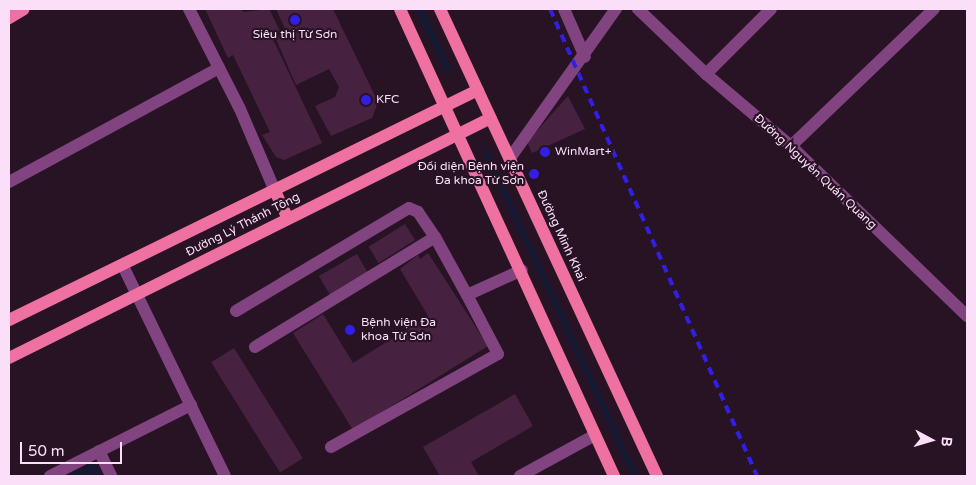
<!DOCTYPE html>
<meta charset="utf-8">
<style>
body{margin:0}
#map{position:relative;width:976px;height:485px;overflow:hidden;background:#281325;font-family:"Varela Round",sans-serif}
div>[style]{position:absolute}
.green>*{inset:0;background:#171831}
.building>*{inset:0;background:#472140;transform-origin:0 0}
.minor>*{height:12px;margin:-6px;padding:0 6px;transform-origin:6px;border-radius:6px;background:#824480}
.major>*{height:12px;margin:-6px;padding:0 6px;transform-origin:6px;border-radius:6px;background:#ef71a1}
.rail>*{height:4px;margin-top:-2px;transform-origin:0;background:repeating-linear-gradient(90deg,#321fe6 0 8px,transparent 0 14px)}
.dots>*{width:14px;height:14px;translate:-50% -50%;box-sizing:border-box;border:2px solid #281325;border-radius:50%}
span{translate:-50% -50%;white-space:nowrap;text-align:center;line-height:1.15;-webkit-text-stroke:4.5px #281325;paint-order:stroke}
.poi-label{font-size:12px;color:#fbdef8}
.left{translate:0 -50%;text-align:left}
.right{translate:-100% -50%;text-align:right}
.street-label{font-size:12px;color:#fbdef8}
.frame{position:absolute;inset:0;border:10px solid #fbdef8;pointer-events:none}
.north{position:absolute;left:906px;top:415px;width:50px;height:50px;-webkit-text-stroke:4px #281325;paint-order:stroke;rotate:96deg;font-size:14px;font-weight:700;line-height:20px;text-align:center;color:#fbdef8}
.north::after{content:'';display:block;margin:auto;width:18px;height:22px;background:#fbdef8;clip-path:polygon(50% 0,100% 100%,50% 72%,0 100%)}
.scale{position:absolute;left:20px;top:442px;width:102px;height:22px;box-sizing:border-box;border:2px solid #fbdef8;border-top:0;padding-left:6px;font-size:15px;line-height:18px;white-space:nowrap;color:#fbdef8;-webkit-text-stroke:4px #281325;paint-order:stroke}
</style>
<div id="map">
<div class="green">
<div style="clip-path:polygon(415px 9px,424px 9px,451px 67px,450px 75px,445px 73px)"></div>
<div style="clip-path:polygon(484px 146px,487px 147px,639px 476px,631px 476px,483px 155px)"></div>
<div style="clip-path:polygon(95px 462px,102px 476px,65px 476px)"></div>
</div>
<div class="building">
<div style="clip-path:polygon(205px 9px,241px 9px,243px 12px,269px 9px,280px 31px,271px 35px,322px 143px,284px 160px,276px 157px,262px 135px,270px 132px,233px 55px,228px 58px)"></div>
<div style="clip-path:polygon(276px 9px,333px 9px,378px 102px,372px 118px,331px 136px,315px 106px,335px 97px,339px 87px,329px 69px,296px 85px,275px 37px,286px 31px)"></div>
<div style="clip-path:polygon(568px 96px,585px 129px,532px 153px,527px 142px)"></div>
<div style="left:405px;top:224px;width:19px;height:43px;rotate:58deg"></div>
<div style="clip-path:polygon(428px 253px,488px 346px,353px 430px,293px 333px,323px 314px,353px 363px,428px 316px,400px 269px,418px 255px,420px 259px)"></div>
<div style="left:357px;top:254px;width:22px;height:44px;rotate:60deg"></div>
<div style="left:234px;top:348px;width:130px;height:27px;rotate:58deg"></div>
<div style="clip-path:polygon(515px 394px,533px 426px,471px 462px,479px 476px,440px 476px,423px 447px)"></div>
</div>
<div class="minor">
<div style="left:189px;top:9px;width:112px;rotate:63deg"></div>
<div style="left:240px;top:109px;width:89px;rotate:66.9deg"></div>
<div style="left:564px;top:9px;width:52px;rotate:66.4deg"></div>
<div style="left:638px;top:9px;width:94px;rotate:43.7deg"></div>
<div style="left:706px;top:74px;width:111px;rotate:40.3deg"></div>
<div style="left:791px;top:146px;width:245px;rotate:44deg"></div>
<div style="left:706px;top:74px;width:92px;rotate:-45deg"></div>
<div style="left:791px;top:146px;width:198px;rotate:-43.8deg"></div>
<div style="left:510px;top:158px;width:183px;rotate:-54.6deg"></div>
<div style="left:9px;top:182px;width:239px;rotate:-28.5deg"></div>
<div style="left:123px;top:266px;width:233px;rotate:64.1deg"></div>
<div style="left:236px;top:311px;width:201px;rotate:-30.8deg"></div>
<div style="left:409px;top:208px;width:10px;rotate:24deg"></div>
<div style="left:418px;top:212px;width:30px;rotate:56deg"></div>
<div style="left:435px;top:237px;width:66px;rotate:61.1deg"></div>
<div style="left:255px;top:347px;width:211px;rotate:-31.4deg"></div>
<div style="left:331px;top:447px;width:191px;rotate:-29.1deg"></div>
<div style="left:498px;top:354px;width:67px;rotate:-117.7deg"></div>
<div style="left:467px;top:295px;width:60px;rotate:-24.4deg"></div>
<div style="left:99px;top:451px;width:28px;rotate:64deg"></div>
<div style="left:50px;top:476px;width:158px;rotate:-26.7deg"></div>
<div style="left:520px;top:476px;width:85px;rotate:-28.7deg"></div>
</div>
<div class="major">
<div style="left:400px;top:9px;width:514px;rotate:65.38deg"></div>
<div style="left:440px;top:9px;width:515px;rotate:65.08deg"></div>
<div style="left:9px;top:18px;width:17px;rotate:-31deg"></div>
<div style="left:275px;top:191px;width:29px;rotate:65deg"></div>
<div style="left:9px;top:320px;width:522px;rotate:-26.12deg"></div>
<div style="left:9px;top:358px;width:538px;rotate:-26.47deg"></div>
</div>
<div class="rail">
<div style="left:550px;top:9px;width:511px;rotate:66.09deg"></div>
</div>
<div class="dots">
<div style="left:295px;top:20px;background:#321fe6"></div>
<div style="left:366px;top:100px;background:#321fe6"></div>
<div style="left:545px;top:152px;background:#321fe6"></div>
<div style="left:534px;top:174px;background:#321fe6"></div>
<div style="left:350px;top:330px;background:#321fe6"></div>
</div>
<div class="poi-label">
<span style="left:295px;top:35px">Siêu thị Từ Sơn</span>
<span class="left" style="left:376px;top:100px">KFC</span>
<span class="left" style="left:555px;top:152px">WinMart+</span>
<span class="right" style="left:524px;top:174px">Đối diện Bệnh viện<br>Đa khoa Từ Sơn</span>
<span class="left" style="left:361px;top:330px">Bệnh viện Đa<br>khoa Từ Sơn</span>
</div>
<div class="street-label">
<span style="left:815px;top:172px;rotate:43deg">Đường Nguyễn Quán Quang</span>
<span style="left:243px;top:225px;rotate:-27deg">Đường Lý Thánh Tông</span>
<span style="left:561px;top:236px;rotate:65deg">Đường Minh Khai</span>
</div>
<div class="frame"></div>
<div class="north">B</div>
<div class="scale">50 m</div>
</div>
